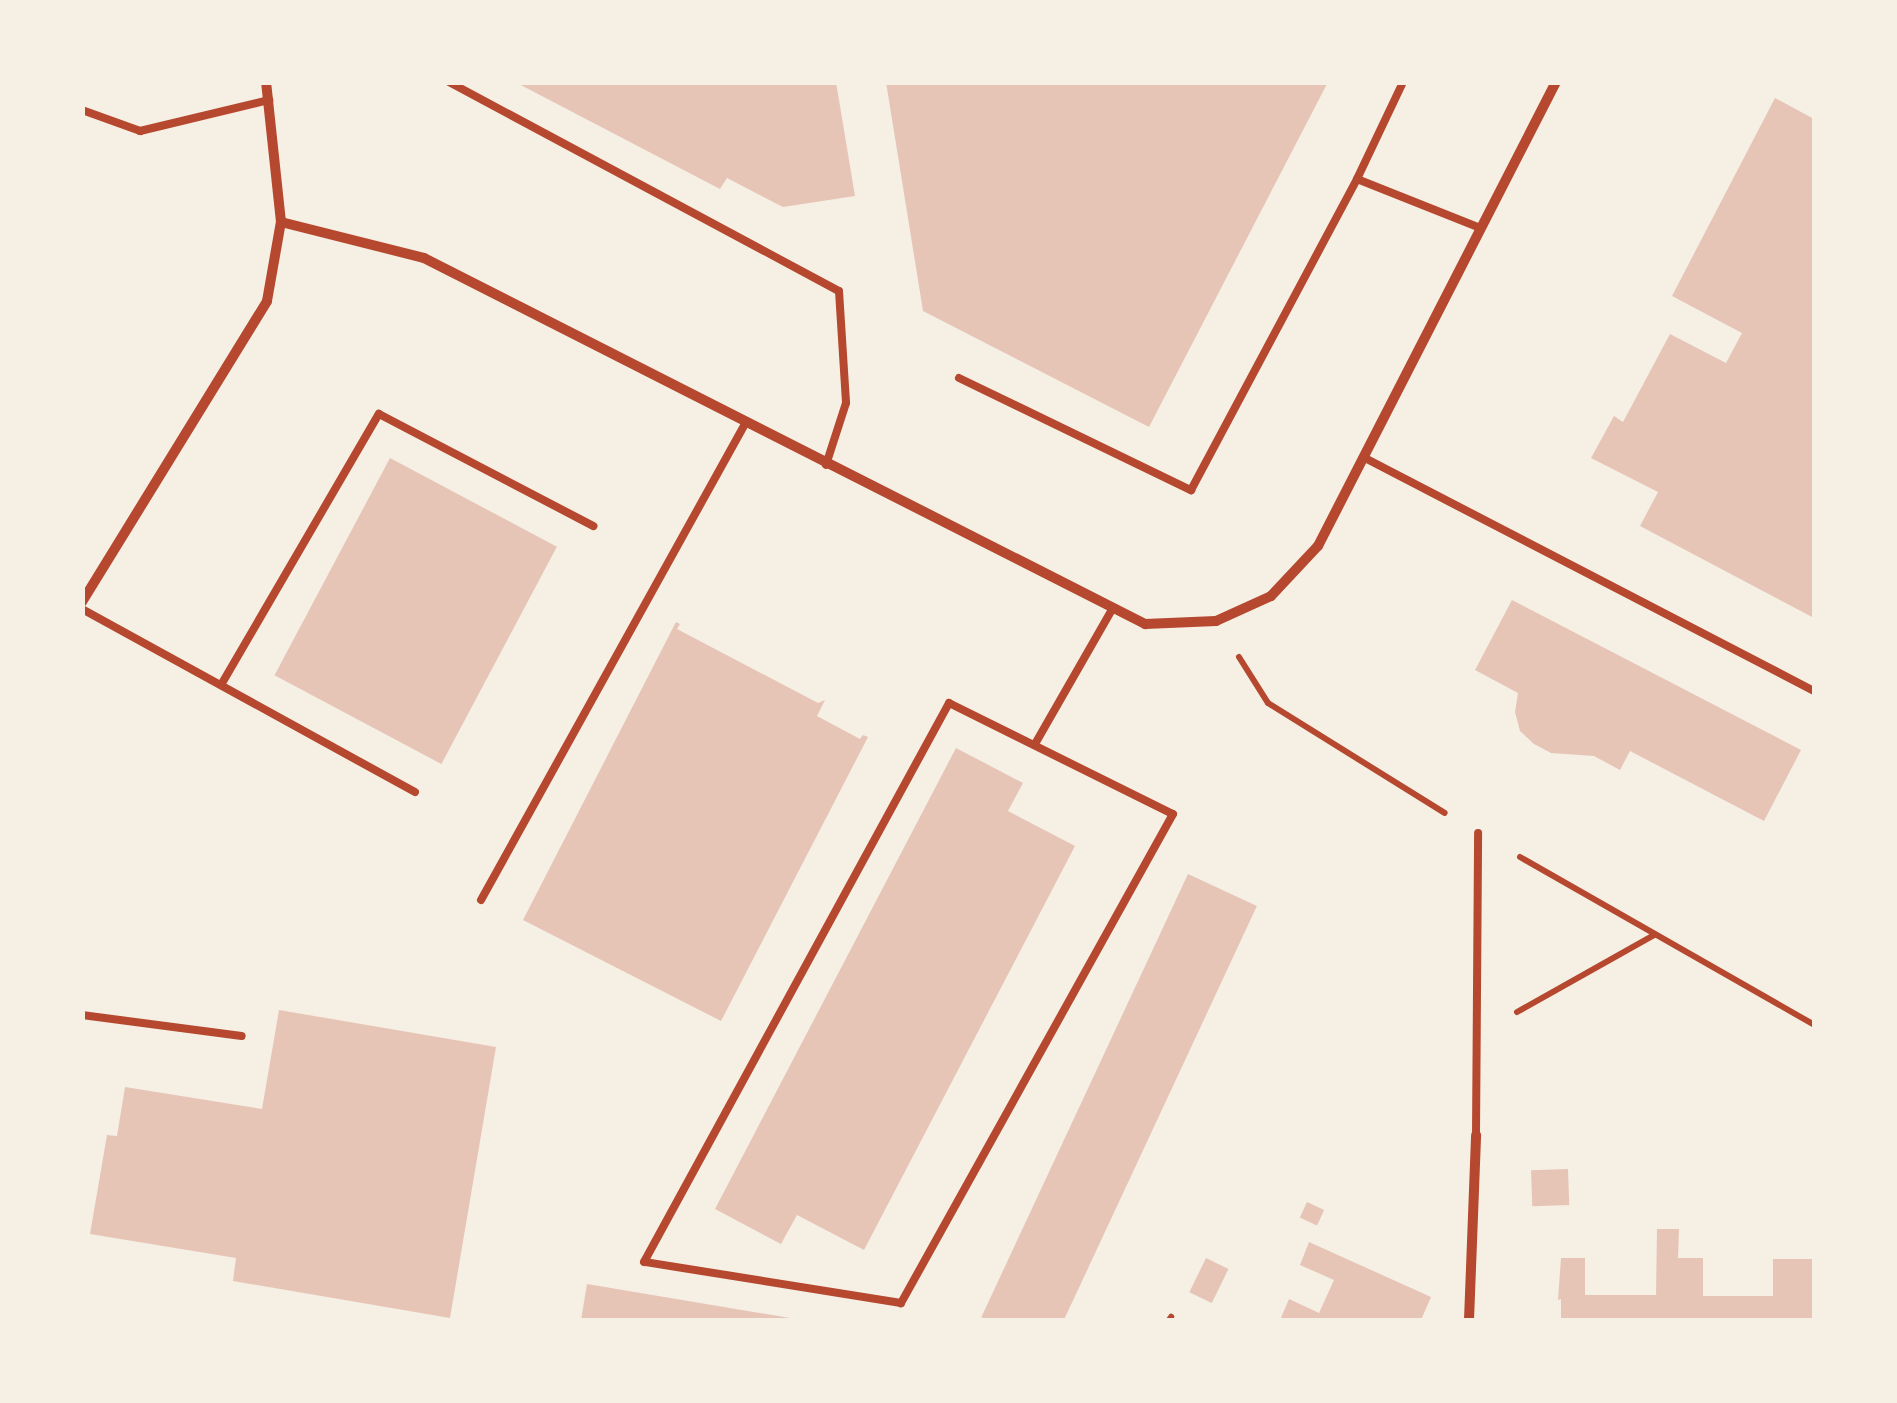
<!DOCTYPE html>
<style>
body{margin:0}
#map{position:relative;width:1897px;height:1403px;overflow:hidden;background:#f6efe4;font-family:Barlow,sans-serif}
div>[style]{position:absolute}
.building>*{inset:0;background:#e6c5b7;transform-origin:0 0}
.path>*{height:6px;margin:-3px;padding:0 3px;transform-origin:3px;border-radius:3px;background:#b5482f}
.service>*{height:8px;margin:-4px;padding:0 4px;transform-origin:4px;border-radius:4px;background:#b5482f}
.minor>*{height:10px;margin:-5px;padding:0 5px;transform-origin:5px;border-radius:5px;background:#b5482f}
span{translate:-50% -50%;white-space:nowrap;text-align:center;line-height:1.15;-webkit-text-stroke:9px #f6efe4;paint-order:stroke}
.frame{position:absolute;inset:0;border:85px solid #f6efe4;pointer-events:none}
</style>
<div id="map">
<div class="building">
<div style="clip-path:polygon(515px 82px,836px 82px,855px 196px,783px 207px,727px 178px,720px 189px)"></div>
<div style="clip-path:polygon(886px 82px,1328px 82px,1149px 427px,923px 311px)"></div>
<div style="clip-path:polygon(1775px 98px,1814px 119px,1814px 618px,1640px 526px,1658px 492px,1591px 458px,1614px 416px,1623px 422px,1670px 334px,1726px 363px,1742px 333px,1672px 296px)"></div>
<div style="left:390px;top:458px;width:189px;height:246px;rotate:28deg"></div>
<div style="clip-path:polygon(1512px 600px,1801px 750px,1764px 821px,1630px 751px,1620px 770px,1594px 756px,1551px 753px,1534px 744px,1520px 731px,1515px 712px,1518px 693px,1475px 670px)"></div>
<div style="clip-path:polygon(676px 622px,680px 624px,677px 629px,818px 703px,825px 700px,817px 716px,860px 739px,863px 735px,868px 737px,721px 1021px,523px 920px)"></div>
<div style="clip-path:polygon(956px 748px,1023px 783px,1008px 811px,1075px 846px,864px 1250px,797px 1215px,781px 1244px,715px 1209px)"></div>
<div style="left:1188px;top:874px;width:76px;height:489px;rotate:25deg"></div>
<div style="clip-path:polygon(279px 1010px,496px 1047px,450px 1318px,233px 1281px,236px 1258px,90px 1234px,107px 1135px,117px 1136px,125px 1087px,262px 1109px)"></div>
<div style="left:1568px;top:1169px;width:36px;height:37px;rotate:88deg"></div>
<div style="left:1307px;top:1202px;width:19px;height:17px;rotate:25deg"></div>
<div style="clip-path:polygon(1657px 1229px,1679px 1229px,1678px 1258px,1703px 1258px,1703px 1296px,1773px 1296px,1773px 1259px,1814px 1259px,1814px 1320px,1561px 1320px,1561px 1299px,1558px 1300px,1561px 1258px,1585px 1258px,1585px 1295px,1656px 1295px)"></div>
<div style="clip-path:polygon(1309px 1242px,1431px 1297px,1421px 1320px,1280px 1320px,1289px 1299px,1319px 1313px,1334px 1280px,1300px 1265px)"></div>
<div style="left:1206px;top:1258px;width:25px;height:38px;rotate:26deg"></div>
<div style="clip-path:polygon(587px 1284px,790px 1318px,790px 1320px,581px 1320px)"></div>
</div>
<div class="path">
<div style="left:1239px;top:657px;width:54px;rotate:57.8deg"></div>
<div style="left:1268px;top:703px;width:208px;rotate:31.9deg"></div>
<div style="left:1520px;top:857px;width:339px;rotate:29.7deg"></div>
<div style="left:1517px;top:1012px;width:157px;rotate:-29.3deg"></div>
<div style="left:1169px;top:1320px;width:4px;rotate:-56deg"></div>
</div>
<div class="service">
<div style="left:449px;top:82px;width:442px;rotate:28.2deg"></div>
<div style="left:839px;top:291px;width:112px;rotate:86.4deg"></div>
<div style="left:846px;top:403px;width:65px;rotate:107.9deg"></div>
<div style="left:82px;top:110px;width:62px;rotate:19.9deg"></div>
<div style="left:140px;top:131px;width:133px;rotate:-13.5deg"></div>
<div style="left:1357px;top:179px;width:107px;rotate:-64.6deg"></div>
<div style="left:959px;top:378px;width:258px;rotate:25.8deg"></div>
<div style="left:1191px;top:490px;width:353px;rotate:-61.9deg"></div>
<div style="left:1357px;top:179px;width:132px;rotate:21.7deg"></div>
<div style="left:1363px;top:457px;width:508px;rotate:27.42deg"></div>
<div style="left:82px;top:609px;width:380px;rotate:28.8deg"></div>
<div style="left:221px;top:685px;width:314px;rotate:-59.8deg"></div>
<div style="left:379px;top:414px;width:242px;rotate:27.6deg"></div>
<div style="left:949px;top:703px;width:250px;rotate:26.4deg"></div>
<div style="left:1173px;top:814px;width:560px;rotate:119.08deg"></div>
<div style="left:901px;top:1303px;width:260px;rotate:-170.9deg"></div>
<div style="left:644px;top:1262px;width:637px;rotate:-61.38deg"></div>
<div style="left:1035px;top:744px;width:157px;rotate:-60.2deg"></div>
<div style="left:481px;top:900px;width:544px;rotate:-60.99deg"></div>
<div style="left:82px;top:1015px;width:161px;rotate:7.5deg"></div>
<div style="left:1476px;top:1135px;width:302px;rotate:-89.6deg"></div>
</div>
<div class="minor">
<div style="left:281px;top:222px;width:147px;rotate:14.1deg"></div>
<div style="left:424px;top:258px;width:809px;rotate:26.91deg"></div>
<div style="left:1145px;top:624px;width:71px;rotate:-2.4deg"></div>
<div style="left:1216px;top:621px;width:60px;rotate:-24.4deg"></div>
<div style="left:1271px;top:596px;width:69px;rotate:-46.8deg"></div>
<div style="left:1318px;top:546px;width:521px;rotate:-62.85deg"></div>
<div style="left:82px;top:602px;width:353px;rotate:-58.4deg"></div>
<div style="left:267px;top:301px;width:80px;rotate:-80deg"></div>
<div style="left:281px;top:222px;width:141px;rotate:-96.1deg"></div>
<div style="left:1469px;top:1320px;width:185px;rotate:-87.8deg"></div>
</div>
<div class="frame"></div>
</div>
